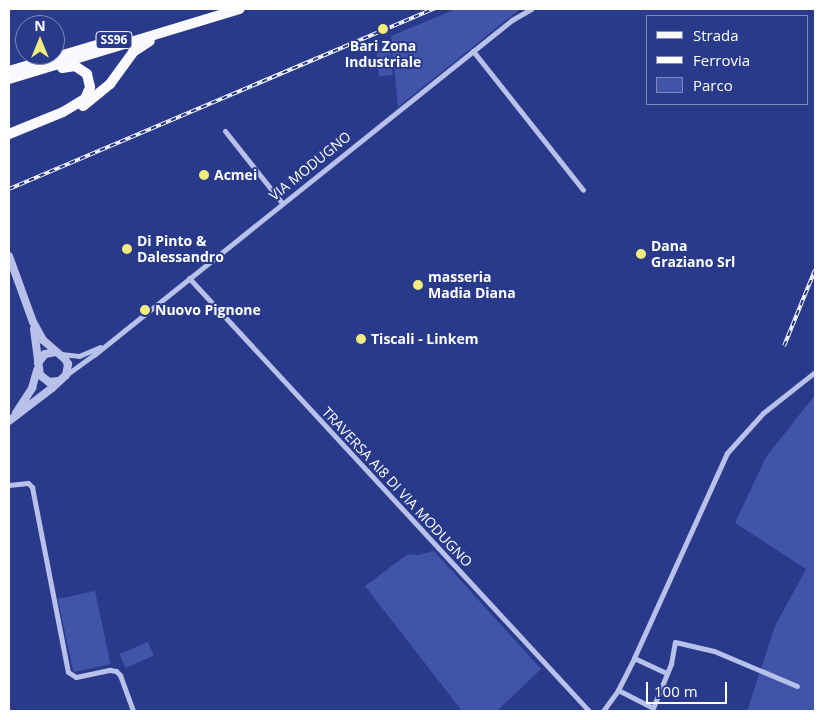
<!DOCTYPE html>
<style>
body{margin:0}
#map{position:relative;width:824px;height:720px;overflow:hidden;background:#293a8b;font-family:"Open Sans",sans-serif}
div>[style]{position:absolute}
.green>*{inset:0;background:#4054a9;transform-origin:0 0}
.minor>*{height:5px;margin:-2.5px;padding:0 2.5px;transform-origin:2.5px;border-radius:2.5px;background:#b7c1e9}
.tertiary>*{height:8px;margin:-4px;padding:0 4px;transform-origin:4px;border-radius:4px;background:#b7c1e9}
.primary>*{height:10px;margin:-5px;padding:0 5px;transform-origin:5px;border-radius:5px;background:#fafafe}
.rail>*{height:4px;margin-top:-2px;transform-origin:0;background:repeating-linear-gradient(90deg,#293a8b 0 5.5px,#fff 0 11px);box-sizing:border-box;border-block:1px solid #fff}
.dots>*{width:14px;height:14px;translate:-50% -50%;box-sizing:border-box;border:2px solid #293a8b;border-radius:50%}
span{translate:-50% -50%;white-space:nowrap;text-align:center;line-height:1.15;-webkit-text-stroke:4px #293a8b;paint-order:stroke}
.shield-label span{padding:1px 4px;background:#293a8b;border:1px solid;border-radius:4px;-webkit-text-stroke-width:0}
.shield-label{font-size:12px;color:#fff;font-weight:700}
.poi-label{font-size:14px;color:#fff;font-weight:700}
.left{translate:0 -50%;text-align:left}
.street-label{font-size:14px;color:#fff}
.frame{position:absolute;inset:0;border:10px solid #fff;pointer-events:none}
.legend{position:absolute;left:646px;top:15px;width:162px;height:90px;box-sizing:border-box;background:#293a8b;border:1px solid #7f89b9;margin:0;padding:6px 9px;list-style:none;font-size:15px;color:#fff}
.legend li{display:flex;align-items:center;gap:10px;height:25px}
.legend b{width:25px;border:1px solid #7f89b9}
.north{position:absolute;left:15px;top:15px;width:50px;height:50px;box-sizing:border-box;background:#293a8b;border:1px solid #7f89b9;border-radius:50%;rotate:0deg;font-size:14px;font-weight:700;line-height:20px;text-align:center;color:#fff}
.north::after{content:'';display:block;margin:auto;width:18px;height:22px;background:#f1ed7d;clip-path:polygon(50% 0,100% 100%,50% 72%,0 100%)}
.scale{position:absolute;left:646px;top:682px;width:81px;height:22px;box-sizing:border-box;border:2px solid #fff;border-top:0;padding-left:6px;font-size:15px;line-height:18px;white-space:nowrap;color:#fff;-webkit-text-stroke:4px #293a8b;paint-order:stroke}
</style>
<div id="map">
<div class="green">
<div style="clip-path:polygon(456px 9px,520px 9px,398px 107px,391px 36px)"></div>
<div style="left:390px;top:47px;width:28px;height:14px;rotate:84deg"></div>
<div style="clip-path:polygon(815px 395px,815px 711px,747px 711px,775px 626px,806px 569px,735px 523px,766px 457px)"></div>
<div style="clip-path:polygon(434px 551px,541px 669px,497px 711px,462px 711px,365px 586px,408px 554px,418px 555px)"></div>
<div style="left:95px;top:591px;width:75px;height:38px;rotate:78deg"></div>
<div style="left:148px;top:642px;width:15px;height:31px;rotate:67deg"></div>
</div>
<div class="minor">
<div style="left:473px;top:51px;width:177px;rotate:51.6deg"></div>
<div style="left:225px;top:131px;width:92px;rotate:51.6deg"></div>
<div style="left:189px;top:278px;width:589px;rotate:47.27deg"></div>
<div style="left:61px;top:354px;width:18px;rotate:6deg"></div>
<div style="left:79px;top:356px;width:23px;rotate:-23deg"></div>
<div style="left:66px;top:375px;width:34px;rotate:-36deg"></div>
<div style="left:94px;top:355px;width:536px;rotate:-38.71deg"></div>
<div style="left:512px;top:20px;width:22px;rotate:-30deg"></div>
<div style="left:9px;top:485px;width:19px;rotate:-6deg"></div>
<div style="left:28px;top:483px;width:6px;rotate:45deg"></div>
<div style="left:32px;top:487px;width:188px;rotate:79deg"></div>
<div style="left:68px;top:672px;width:9px;rotate:32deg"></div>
<div style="left:76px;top:677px;width:35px;rotate:-12deg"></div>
<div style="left:110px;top:670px;width:6px;rotate:9deg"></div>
<div style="left:116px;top:671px;width:6px;rotate:45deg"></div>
<div style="left:120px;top:675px;width:38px;rotate:70deg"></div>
<div style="left:634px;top:658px;width:35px;rotate:25deg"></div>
<div style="left:618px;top:690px;width:39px;rotate:27deg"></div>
<div style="left:653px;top:708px;width:48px;rotate:-67.8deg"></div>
<div style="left:671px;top:664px;width:22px;rotate:-80deg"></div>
<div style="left:675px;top:642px;width:40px;rotate:13deg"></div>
<div style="left:714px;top:651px;width:90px;rotate:22.9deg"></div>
<div style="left:603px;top:711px;width:26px;rotate:-54deg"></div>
<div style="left:618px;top:690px;width:36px;rotate:-63deg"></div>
<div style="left:634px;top:658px;width:225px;rotate:-65.6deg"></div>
<div style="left:727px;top:453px;width:54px;rotate:-48deg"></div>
<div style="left:763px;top:413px;width:66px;rotate:-38.3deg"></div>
</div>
<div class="tertiary">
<div style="left:9px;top:256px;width:70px;rotate:70deg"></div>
<div style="left:33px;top:322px;width:21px;rotate:61deg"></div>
<div style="left:43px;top:340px;width:29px;rotate:41deg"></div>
<div style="left:65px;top:359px;width:6px;rotate:59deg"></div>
<div style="left:68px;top:364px;width:11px;rotate:100deg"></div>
<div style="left:66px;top:375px;width:19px;rotate:137deg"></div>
<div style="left:52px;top:388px;width:54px;rotate:142.5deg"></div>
<div style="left:34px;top:329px;width:46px;rotate:82.6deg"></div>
<div style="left:40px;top:375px;width:11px;rotate:38deg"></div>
<div style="left:49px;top:382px;width:9px;rotate:-6deg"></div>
<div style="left:38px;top:363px;width:11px;rotate:-52deg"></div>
<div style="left:45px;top:354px;width:11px;rotate:-10deg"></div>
<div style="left:16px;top:413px;width:30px;rotate:-57deg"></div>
<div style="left:32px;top:388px;width:19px;rotate:-74deg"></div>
</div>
<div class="primary">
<div style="left:9px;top:71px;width:102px;rotate:-16.5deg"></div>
<div style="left:9px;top:79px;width:241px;rotate:-16.9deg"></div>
<div style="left:83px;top:106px;width:35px;rotate:-39deg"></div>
<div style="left:110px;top:84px;width:39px;rotate:-54deg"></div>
<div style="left:133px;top:52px;width:20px;rotate:-33deg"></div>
<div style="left:9px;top:134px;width:58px;rotate:-22.2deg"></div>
<div style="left:63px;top:112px;width:26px;rotate:-31deg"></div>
<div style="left:85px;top:99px;width:13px;rotate:-67deg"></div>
<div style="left:90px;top:87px;width:13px;rotate:-103deg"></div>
<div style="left:87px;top:74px;width:14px;rotate:-146deg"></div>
<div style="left:75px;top:66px;width:13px;rotate:171deg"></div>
</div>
<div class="rail">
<div style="left:9px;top:189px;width:462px;rotate:-23deg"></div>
<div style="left:784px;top:346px;width:82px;rotate:-67.8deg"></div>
</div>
<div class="dots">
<div style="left:383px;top:29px;background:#f1ed7d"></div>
<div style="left:204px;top:175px;background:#f1ed7d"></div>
<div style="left:127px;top:249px;background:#f1ed7d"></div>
<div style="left:641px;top:254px;background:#f1ed7d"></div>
<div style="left:418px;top:285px;background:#f1ed7d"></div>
<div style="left:145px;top:310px;background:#f1ed7d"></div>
<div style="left:361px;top:339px;background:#f1ed7d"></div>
</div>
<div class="shield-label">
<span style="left:114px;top:40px">SS96</span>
</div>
<div class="poi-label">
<span style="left:383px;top:54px">Bari Zona<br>Industriale</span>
<span class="left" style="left:214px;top:175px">Acmei</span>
<span class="left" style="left:137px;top:249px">Di Pinto &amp;<br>Dalessandro</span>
<span class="left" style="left:651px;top:254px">Dana<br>Graziano Srl</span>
<span class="left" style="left:428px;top:285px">masseria<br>Madia Diana</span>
<span class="left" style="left:155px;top:310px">Nuovo Pignone</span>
<span class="left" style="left:371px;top:339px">Tiscali - Linkem</span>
</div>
<div class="street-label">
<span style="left:310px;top:166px;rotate:-39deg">VIA MODUGNO</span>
<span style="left:397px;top:487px;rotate:47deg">TRAVERSA AI8 DI VIA MODUGNO</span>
</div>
<div class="frame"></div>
<ul class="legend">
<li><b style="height:6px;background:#fafafe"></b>Strada</li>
<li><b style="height:6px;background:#fff"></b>Ferrovia</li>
<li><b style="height:14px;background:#4054a9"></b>Parco</li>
</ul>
<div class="north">N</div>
<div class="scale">100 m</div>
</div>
